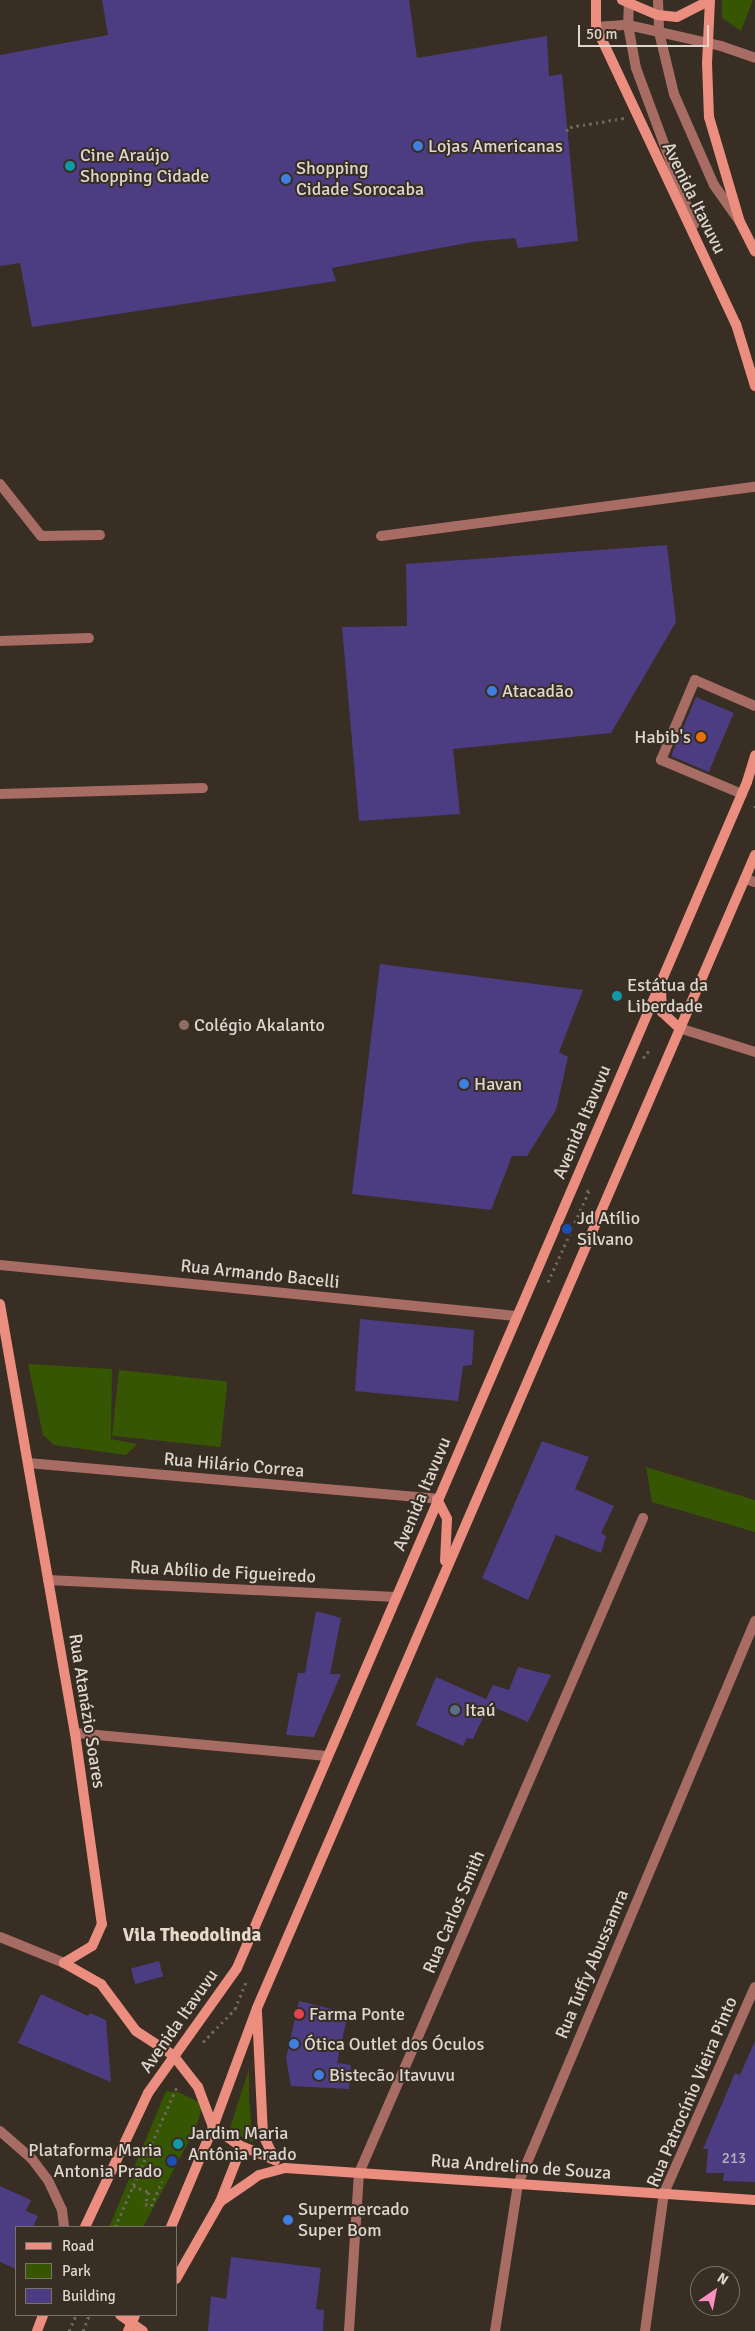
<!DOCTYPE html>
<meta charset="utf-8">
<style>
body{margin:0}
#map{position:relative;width:755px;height:2331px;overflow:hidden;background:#382e23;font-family:Signika,sans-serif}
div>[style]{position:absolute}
.green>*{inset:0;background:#375604;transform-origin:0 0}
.building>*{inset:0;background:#4c3c82;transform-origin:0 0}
.path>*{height:3px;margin-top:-1.5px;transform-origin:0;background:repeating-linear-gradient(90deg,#70675d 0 2.5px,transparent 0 6.5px)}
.lane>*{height:10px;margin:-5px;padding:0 5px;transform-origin:5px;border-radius:5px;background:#a76c64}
.street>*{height:10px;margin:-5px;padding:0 5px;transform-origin:5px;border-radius:5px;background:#a76c64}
.secondary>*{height:10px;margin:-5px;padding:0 5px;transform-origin:5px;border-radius:5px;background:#eb8d7f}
.dots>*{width:14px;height:14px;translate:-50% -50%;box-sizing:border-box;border:2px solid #382e23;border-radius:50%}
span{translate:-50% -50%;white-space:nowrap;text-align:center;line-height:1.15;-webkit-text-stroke:4px #382e23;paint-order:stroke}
.number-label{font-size:15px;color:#b9b0bc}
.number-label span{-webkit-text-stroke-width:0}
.poi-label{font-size:18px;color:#ddd7d0}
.left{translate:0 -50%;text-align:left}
.right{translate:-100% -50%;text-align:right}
.street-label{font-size:18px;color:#ddd7d0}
.neighbourhood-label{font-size:19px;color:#e7dacc;font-weight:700}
.legend{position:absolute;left:15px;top:2226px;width:162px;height:90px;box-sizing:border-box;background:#382e23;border:1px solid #7a7268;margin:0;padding:6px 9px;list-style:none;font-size:15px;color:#ddd7d0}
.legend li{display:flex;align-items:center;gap:10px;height:25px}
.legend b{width:25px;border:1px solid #7a7268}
.north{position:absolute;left:690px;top:2266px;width:50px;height:50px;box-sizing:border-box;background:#382e23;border:1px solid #7a7268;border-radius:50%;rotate:33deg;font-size:14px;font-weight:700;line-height:20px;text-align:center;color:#ddd7d0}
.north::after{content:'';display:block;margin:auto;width:18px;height:22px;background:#fc8fc1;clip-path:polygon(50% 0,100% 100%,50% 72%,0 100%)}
.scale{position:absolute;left:578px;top:25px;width:131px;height:22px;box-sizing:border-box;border:2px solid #ddd7d0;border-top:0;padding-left:6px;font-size:15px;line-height:18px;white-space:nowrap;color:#ddd7d0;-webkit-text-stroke:4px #382e23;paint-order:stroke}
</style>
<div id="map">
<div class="green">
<div style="clip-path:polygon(722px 0,753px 0,741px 31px,722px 18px)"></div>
<div style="clip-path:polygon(28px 1364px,112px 1369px,111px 1439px,137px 1444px,126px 1455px,54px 1445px,43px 1435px)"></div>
<div style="left:119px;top:1370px;width:109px;height:66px;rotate:6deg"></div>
<div style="clip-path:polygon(646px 1467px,755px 1500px,755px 1532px,652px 1502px)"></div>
<div style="clip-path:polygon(249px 2069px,249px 2100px,253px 2142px,229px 2131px)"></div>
<div style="clip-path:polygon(166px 2091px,178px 2092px,203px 2104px,196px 2128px,143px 2227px,109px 2227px)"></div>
</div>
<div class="building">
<div style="clip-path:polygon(102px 0,409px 0,417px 58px,547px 36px,549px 76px,562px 74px,578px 241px,518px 248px,515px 238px,472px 242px,332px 268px,336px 281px,32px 327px,20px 263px,0 266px,0 55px,108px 35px)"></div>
<div style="clip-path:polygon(667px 545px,676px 622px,611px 733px,453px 749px,460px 814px,359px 821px,342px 627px,407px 626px,406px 564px)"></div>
<div style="left:696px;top:697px;width:41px;height:64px;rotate:23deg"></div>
<div style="clip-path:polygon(380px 964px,583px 990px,559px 1052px,568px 1057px,556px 1110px,527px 1156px,512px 1156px,491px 1210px,352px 1194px)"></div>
<div style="clip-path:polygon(360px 1319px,474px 1330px,472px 1365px,463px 1366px,458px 1401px,355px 1391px)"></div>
<div style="clip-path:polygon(542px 1441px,589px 1457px,575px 1489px,614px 1506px,601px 1533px,606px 1536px,601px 1553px,556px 1535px,528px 1600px,482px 1578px)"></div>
<div style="clip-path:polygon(316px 1611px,341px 1618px,330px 1674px,341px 1674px,314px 1737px,286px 1735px,298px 1673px,305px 1673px)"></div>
<div style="clip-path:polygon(518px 1667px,551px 1675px,528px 1722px,489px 1705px,473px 1739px,467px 1738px,463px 1746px,416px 1725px,436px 1677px,486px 1699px,493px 1685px,509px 1690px)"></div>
<div style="left:159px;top:1961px;width:16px;height:29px;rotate:75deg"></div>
<div style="clip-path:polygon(41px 1994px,88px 2016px,90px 2013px,106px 2020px,111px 2082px,18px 2043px)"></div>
<div style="clip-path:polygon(299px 2001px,348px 2013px,337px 2063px,351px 2065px,349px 2089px,291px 2086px,286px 2058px)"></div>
<div style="clip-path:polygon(755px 2041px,755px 2182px,723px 2181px,724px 2173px,706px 2173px,708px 2149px,703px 2149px,735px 2073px,740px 2075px)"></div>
<div style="clip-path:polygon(0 2186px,31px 2200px,26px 2211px,38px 2216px,33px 2227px,16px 2227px,16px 2269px,0 2262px)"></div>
<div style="clip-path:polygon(231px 2257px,321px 2268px,316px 2309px,324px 2310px,323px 2331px,208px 2331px,211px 2296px,226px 2299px)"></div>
</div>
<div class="path">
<div style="left:566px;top:131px;width:6px;rotate:-45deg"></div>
<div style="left:570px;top:127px;width:55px;rotate:-9.5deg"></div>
<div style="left:755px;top:805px;width:4px;rotate:90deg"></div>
<div style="left:643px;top:1058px;width:11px;rotate:-52deg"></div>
<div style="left:548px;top:1282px;width:100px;rotate:-65.7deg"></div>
<div style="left:589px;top:1191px;width:4px;rotate:-166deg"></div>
<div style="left:203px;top:2042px;width:46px;rotate:-45.9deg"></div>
<div style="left:235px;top:2009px;width:32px;rotate:-68deg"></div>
<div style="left:133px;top:2186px;width:17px;rotate:21deg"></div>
<div style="left:149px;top:2192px;width:13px;rotate:108deg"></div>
<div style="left:145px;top:2204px;width:6px;rotate:18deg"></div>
<div style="left:151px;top:2206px;width:27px;rotate:-66deg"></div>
<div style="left:115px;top:2227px;width:156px;rotate:-66.2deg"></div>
<div style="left:69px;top:2331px;width:17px;rotate:-66deg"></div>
<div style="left:83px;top:2331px;width:17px;rotate:-69deg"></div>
</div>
<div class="lane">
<div style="left:629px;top:0;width:25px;rotate:92deg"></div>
<div style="left:628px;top:25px;width:44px;rotate:79.5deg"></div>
<div style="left:636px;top:68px;width:167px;rotate:69.7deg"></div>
<div style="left:658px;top:0;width:32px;rotate:88deg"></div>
<div style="left:659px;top:32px;width:64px;rotate:76.4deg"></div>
<div style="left:674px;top:94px;width:99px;rotate:66.3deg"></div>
<div style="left:714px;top:185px;width:42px;rotate:54.8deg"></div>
<div style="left:0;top:484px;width:66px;rotate:51.7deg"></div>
<div style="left:41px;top:536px;width:59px;rotate:-1deg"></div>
<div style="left:381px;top:536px;width:377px;rotate:-7.5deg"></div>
<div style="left:0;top:641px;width:89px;rotate:-1.9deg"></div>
<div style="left:0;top:794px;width:203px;rotate:-1.7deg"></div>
<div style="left:742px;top:794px;width:88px;rotate:-157.2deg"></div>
<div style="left:661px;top:760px;width:87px;rotate:-67deg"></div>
<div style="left:695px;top:680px;width:65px;rotate:23.4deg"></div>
</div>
<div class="street">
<div style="left:596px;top:27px;width:32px;rotate:-4deg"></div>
<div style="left:628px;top:25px;width:95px;rotate:12.7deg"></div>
<div style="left:721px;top:46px;width:36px;rotate:19deg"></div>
<div style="left:745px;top:879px;width:10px;rotate:17deg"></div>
<div style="left:679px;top:1028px;width:80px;rotate:17.5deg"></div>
<div style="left:0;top:1265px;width:519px;rotate:5.64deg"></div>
<div style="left:28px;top:1463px;width:411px;rotate:5deg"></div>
<div style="left:48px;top:1580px;width:348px;rotate:2.8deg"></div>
<div style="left:75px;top:1733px;width:253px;rotate:5.2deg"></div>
<div style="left:0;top:1937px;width:69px;rotate:22.1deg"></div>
<div style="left:0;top:2131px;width:43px;rotate:41.2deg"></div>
<div style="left:32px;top:2159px;width:26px;rotate:53deg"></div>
<div style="left:48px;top:2180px;width:33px;rotate:65deg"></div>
<div style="left:62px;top:2210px;width:17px;rotate:83deg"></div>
<div style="left:349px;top:2331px;width:158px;rotate:-86.4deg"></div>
<div style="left:359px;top:2173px;width:714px;rotate:-66.56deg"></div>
<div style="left:495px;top:2331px;width:149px;rotate:-81.1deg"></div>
<div style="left:518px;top:2184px;width:611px;rotate:-67.17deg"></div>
<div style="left:645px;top:2331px;width:139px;rotate:-82.2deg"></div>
<div style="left:664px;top:2193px;width:225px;rotate:-66.2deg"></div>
</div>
<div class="secondary">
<div style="left:596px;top:0;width:27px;rotate:90deg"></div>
<div style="left:596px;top:27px;width:328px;rotate:64.8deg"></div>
<div style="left:736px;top:324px;width:65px;rotate:73deg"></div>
<div style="left:622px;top:0;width:39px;rotate:23deg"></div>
<div style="left:658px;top:15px;width:19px;rotate:6deg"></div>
<div style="left:677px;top:17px;width:37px;rotate:-27deg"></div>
<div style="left:710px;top:0;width:63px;rotate:92.7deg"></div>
<div style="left:707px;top:63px;width:54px;rotate:87.9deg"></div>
<div style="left:709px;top:117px;width:109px;rotate:73.6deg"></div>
<div style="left:740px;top:222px;width:33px;rotate:63deg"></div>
<div style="left:661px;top:987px;width:25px;rotate:88deg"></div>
<div style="left:662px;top:1012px;width:23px;rotate:43deg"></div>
<div style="left:0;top:1304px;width:436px;rotate:80.1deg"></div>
<div style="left:75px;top:1733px;width:193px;rotate:82deg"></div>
<div style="left:102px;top:1924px;width:24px;rotate:114deg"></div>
<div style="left:92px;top:1946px;width:33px;rotate:149deg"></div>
<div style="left:437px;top:1499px;width:22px;rotate:63deg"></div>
<div style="left:447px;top:1519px;width:42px;rotate:92.7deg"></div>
<div style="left:64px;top:1963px;width:43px;rotate:29.6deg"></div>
<div style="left:101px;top:1984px;width:59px;rotate:53.3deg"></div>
<div style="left:136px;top:2031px;width:44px;rotate:33deg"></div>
<div style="left:173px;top:2055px;width:41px;rotate:52deg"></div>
<div style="left:198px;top:2087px;width:43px;rotate:69.4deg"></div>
<div style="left:213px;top:2127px;width:32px;rotate:35deg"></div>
<div style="left:239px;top:2145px;width:39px;rotate:23deg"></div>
<div style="left:257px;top:2012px;width:123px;rotate:87.2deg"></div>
<div style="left:263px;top:2135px;width:28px;rotate:64deg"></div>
<div style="left:220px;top:2202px;width:47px;rotate:-34.7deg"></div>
<div style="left:259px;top:2175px;width:27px;rotate:-15deg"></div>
<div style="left:285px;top:2168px;width:471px;rotate:3.9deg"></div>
<div style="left:85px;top:2227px;width:148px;rotate:-64.8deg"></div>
<div style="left:148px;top:2093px;width:153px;rotate:-54.5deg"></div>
<div style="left:237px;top:1968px;width:1291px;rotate:-66.73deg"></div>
<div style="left:747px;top:782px;width:28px;rotate:-73deg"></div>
<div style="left:171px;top:2227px;width:108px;rotate:-67.2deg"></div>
<div style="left:213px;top:2127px;width:127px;rotate:-69.7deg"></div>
<div style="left:257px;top:2008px;width:1256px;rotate:-66.64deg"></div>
<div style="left:176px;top:2279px;width:89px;rotate:-60.3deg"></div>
<div style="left:220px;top:2202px;width:55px;rotate:-68.6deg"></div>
<div style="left:240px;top:2151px;width:6px;rotate:-99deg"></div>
<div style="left:120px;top:2315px;width:28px;rotate:35deg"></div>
<div style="left:37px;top:2331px;width:17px;rotate:-69deg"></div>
<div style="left:128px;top:2331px;width:17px;rotate:-66deg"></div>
</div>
<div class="dots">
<div style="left:418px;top:146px;background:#3f7fe0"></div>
<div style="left:70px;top:166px;background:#0f9aa8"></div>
<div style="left:286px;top:179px;background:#3f7fe0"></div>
<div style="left:492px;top:691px;background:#3f7fe0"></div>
<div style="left:701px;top:737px;background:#e8710a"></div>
<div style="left:617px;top:996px;background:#0f9aa8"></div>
<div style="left:184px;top:1025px;background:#8d6e63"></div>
<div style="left:464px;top:1084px;background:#3f7fe0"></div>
<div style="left:567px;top:1229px;background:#1a4fb4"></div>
<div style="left:455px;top:1710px;background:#5c6f8a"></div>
<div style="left:299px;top:2014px;background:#e0444e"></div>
<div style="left:294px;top:2044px;background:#3f7fe0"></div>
<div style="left:319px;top:2075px;background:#3f7fe0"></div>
<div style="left:178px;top:2144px;background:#0f9aa8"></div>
<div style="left:172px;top:2161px;background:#1a4fb4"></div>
<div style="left:288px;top:2220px;background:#3f7fe0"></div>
</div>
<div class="number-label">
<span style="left:734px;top:2159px">213</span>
</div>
<div class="poi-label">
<span class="left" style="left:428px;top:146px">Lojas Americanas</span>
<span class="left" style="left:80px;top:166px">Cine Araújo<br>Shopping Cidade</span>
<span class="left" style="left:296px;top:179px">Shopping<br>Cidade Sorocaba</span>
<span class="left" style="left:502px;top:691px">Atacadão</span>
<span class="right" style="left:691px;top:737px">Habib's</span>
<span class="left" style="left:627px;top:996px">Estátua da<br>Liberdade</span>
<span class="left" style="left:194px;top:1025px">Colégio Akalanto</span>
<span class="left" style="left:474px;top:1084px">Havan</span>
<span class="left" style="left:577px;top:1229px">Jd Atílio<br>Silvano</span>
<span class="left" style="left:465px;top:1710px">Itaú</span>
<span class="left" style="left:309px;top:2014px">Farma Ponte</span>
<span class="left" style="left:304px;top:2044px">Ótica Outlet dos Óculos</span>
<span class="left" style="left:329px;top:2075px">Bistecão Itavuvu</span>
<span class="left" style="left:188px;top:2144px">Jardim Maria<br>Antônia Prado</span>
<span class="right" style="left:162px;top:2161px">Plataforma Maria<br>Antonia Prado</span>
<span class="left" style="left:298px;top:2220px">Supermercado<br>Super Bom</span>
</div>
<div class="street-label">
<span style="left:694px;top:198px;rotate:64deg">Avenida Itavuvu</span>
<span style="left:582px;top:1122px;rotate:-67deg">Avenida Itavuvu</span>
<span style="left:260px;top:1274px;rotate:6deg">Rua Armando Bacelli</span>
<span style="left:234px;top:1465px;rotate:5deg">Rua Hilário Correa</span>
<span style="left:422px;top:1494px;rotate:-67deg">Avenida Itavuvu</span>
<span style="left:223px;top:1572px;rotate:3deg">Rua Abílio de Figueiredo</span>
<span style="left:87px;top:1711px;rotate:81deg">Rua Atanázio Soares</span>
<span style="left:454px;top:1912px;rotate:-67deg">Rua Carlos Smith</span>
<span style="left:592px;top:1964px;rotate:-67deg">Rua Tuffy Abussamra</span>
<span style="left:179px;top:2021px;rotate:-55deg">Avenida Itavuvu</span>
<span style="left:692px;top:2092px;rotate:-67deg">Rua Patrocínio Vieira Pinto</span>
<span style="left:521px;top:2167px;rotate:4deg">Rua Andrelino de Souza</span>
</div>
<div class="neighbourhood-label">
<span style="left:192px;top:1936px">Vila Theodolinda</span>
</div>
<ul class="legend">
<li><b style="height:6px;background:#eb8d7f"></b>Road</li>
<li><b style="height:14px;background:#375604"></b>Park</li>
<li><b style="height:14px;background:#4c3c82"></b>Building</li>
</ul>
<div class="north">N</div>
<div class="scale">50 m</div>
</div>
